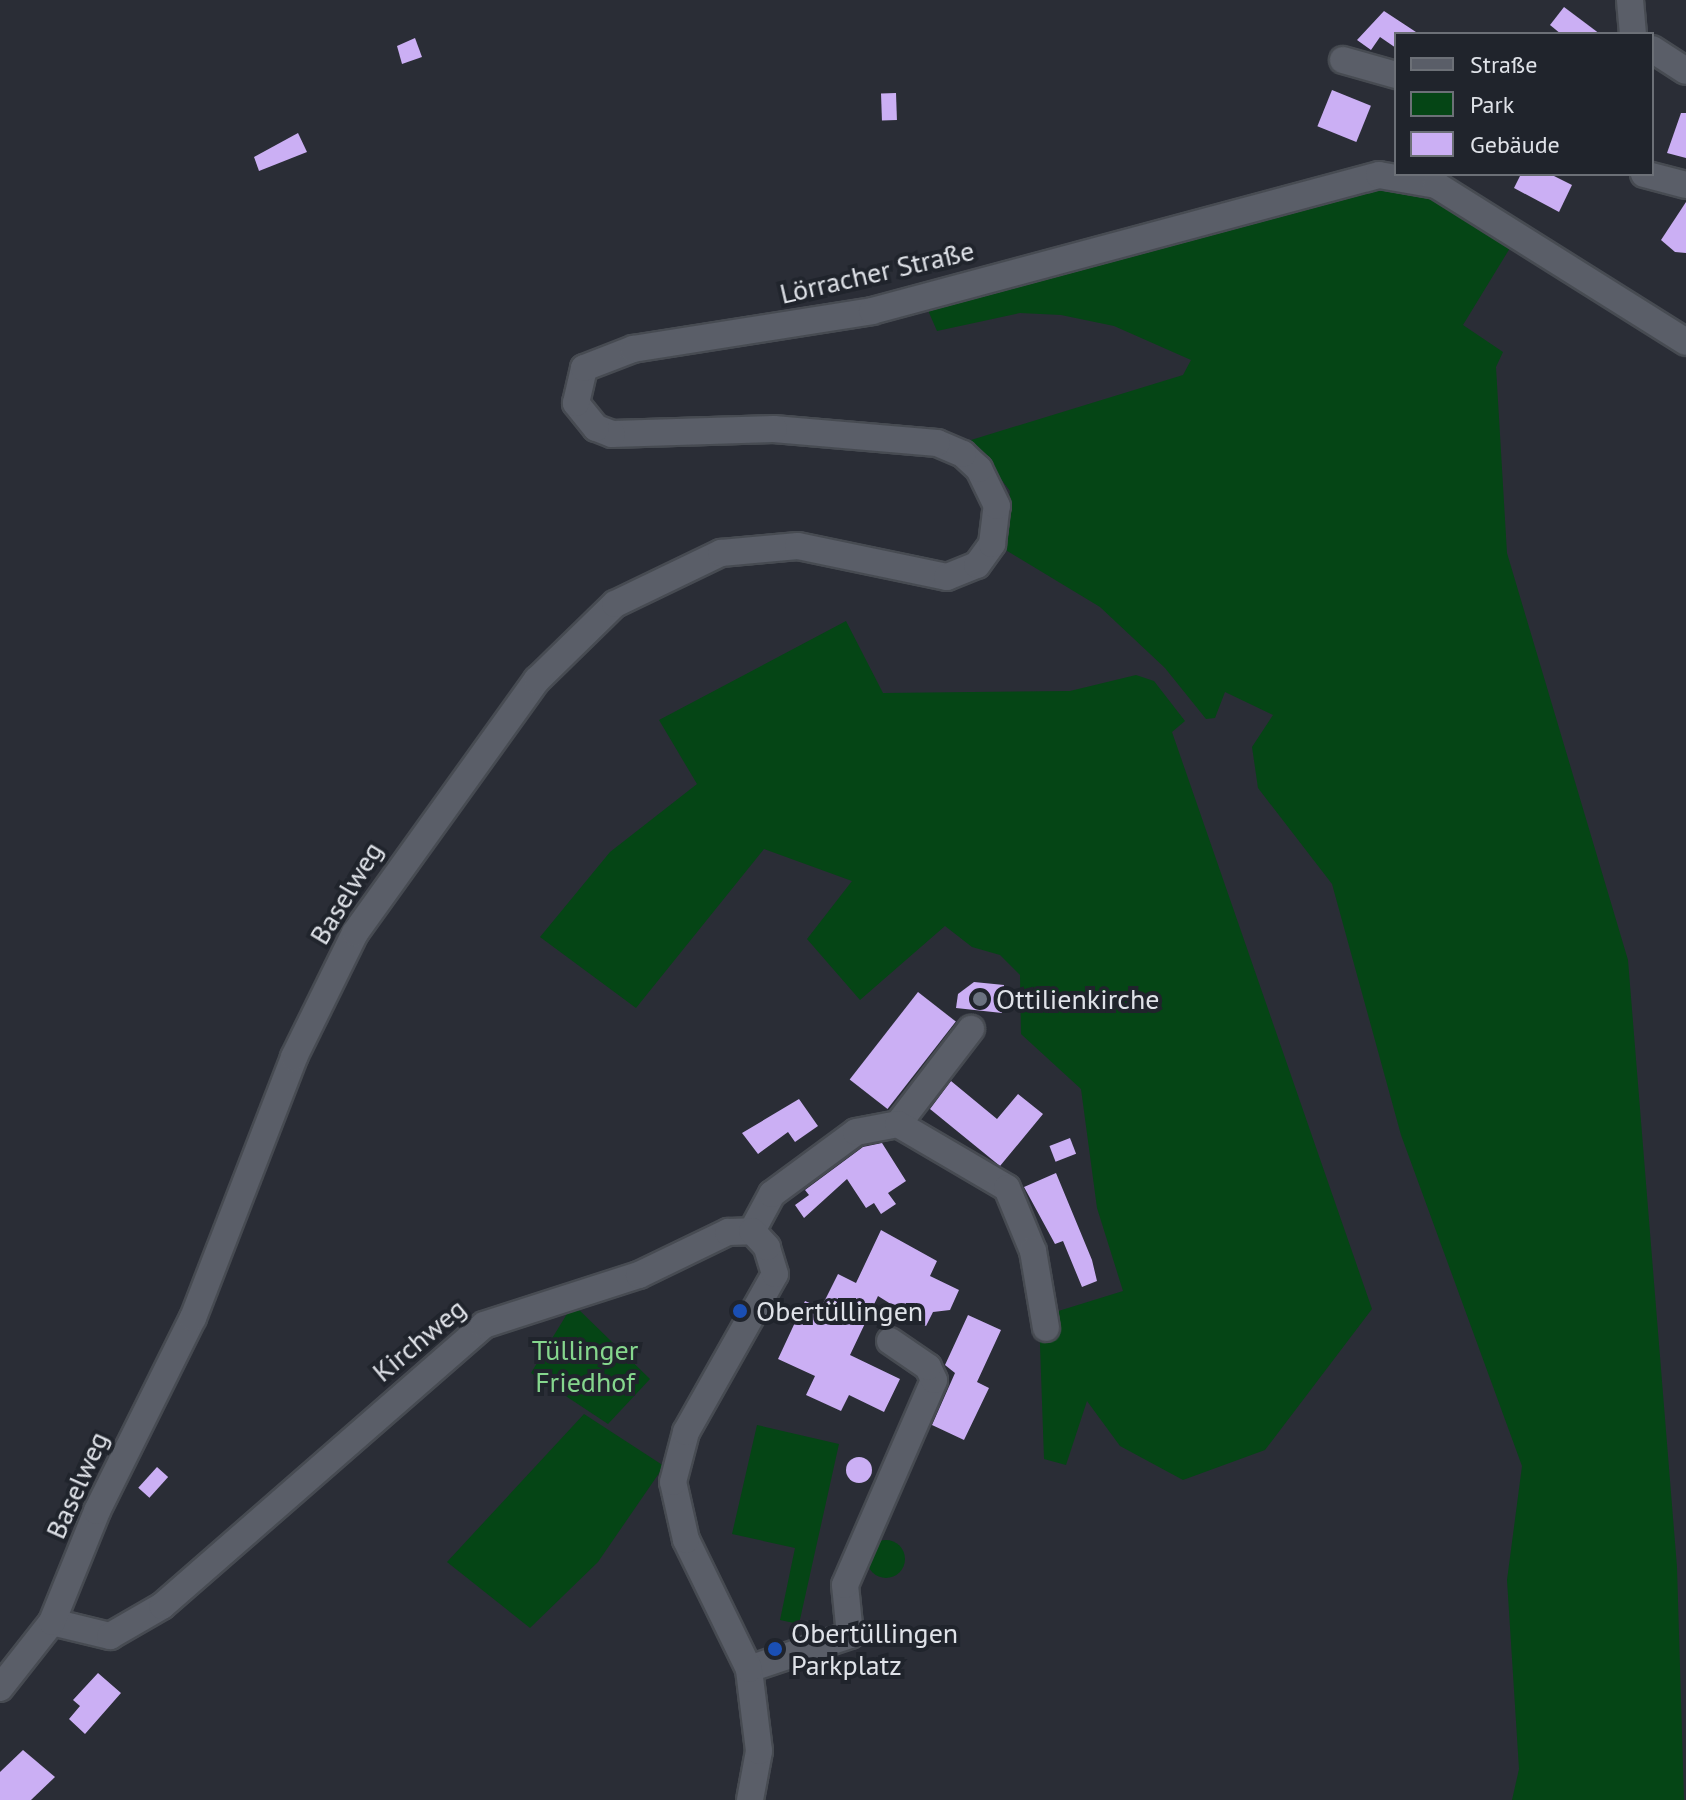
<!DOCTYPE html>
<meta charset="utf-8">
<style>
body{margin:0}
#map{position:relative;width:1686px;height:1800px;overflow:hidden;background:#2a2d36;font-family:"PT Sans",sans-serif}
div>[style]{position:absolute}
.green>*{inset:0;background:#054515}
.round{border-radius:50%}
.building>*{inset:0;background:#cbaff4;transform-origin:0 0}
.roads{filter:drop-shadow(2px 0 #474b52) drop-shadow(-2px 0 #474b52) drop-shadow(0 2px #474b52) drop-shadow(0 -2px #474b52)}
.minor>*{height:26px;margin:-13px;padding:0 13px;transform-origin:13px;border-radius:13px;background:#5a5e68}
.dots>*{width:22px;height:22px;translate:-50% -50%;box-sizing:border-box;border:4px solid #20242c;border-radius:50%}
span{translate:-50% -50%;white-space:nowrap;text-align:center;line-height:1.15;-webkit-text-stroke:8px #20242c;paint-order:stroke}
.street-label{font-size:28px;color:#dfe2e8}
.poi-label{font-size:28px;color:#dfe2e8}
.left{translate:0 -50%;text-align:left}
.park-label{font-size:28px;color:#85d68d}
.legend{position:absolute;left:1394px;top:32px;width:260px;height:144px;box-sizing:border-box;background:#20242c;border:2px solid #6c7077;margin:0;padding:10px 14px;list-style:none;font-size:24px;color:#dfe2e8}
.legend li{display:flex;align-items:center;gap:16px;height:40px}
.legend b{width:40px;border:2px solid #6c7077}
</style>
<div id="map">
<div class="green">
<div style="clip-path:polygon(1396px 185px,1430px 194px,1510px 248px,1463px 325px,1503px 352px,1496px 367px,1507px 553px,1628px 960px,1677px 1567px,1684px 1800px,1512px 1800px,1519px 1769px,1507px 1580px,1522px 1466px,1401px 1135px,1332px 884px,1258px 788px,1252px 747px,1273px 715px,1225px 692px,1215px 718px,1206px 719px,1165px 668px,1100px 607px,1004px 549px,1010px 491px,971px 440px,1183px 375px,1191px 360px,1114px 326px,1061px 315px,1020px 313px,937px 331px,927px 308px)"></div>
<div style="clip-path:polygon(846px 621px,883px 693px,1070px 691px,1136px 675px,1154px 681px,1185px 721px,1172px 732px,1372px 1309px,1265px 1450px,1183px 1480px,1120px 1446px,1087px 1401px,1066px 1465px,1044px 1459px,1039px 1317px,1123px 1291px,1097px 1208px,1081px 1089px,1021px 1034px,1020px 975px,1000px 955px,972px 947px,945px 926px,860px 1000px,807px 939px,852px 881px,764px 849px,636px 1008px,540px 937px,610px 852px,697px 784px,659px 720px)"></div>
<div style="clip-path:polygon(573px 1304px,650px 1379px,608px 1424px,531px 1373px)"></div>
<div style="clip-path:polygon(584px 1414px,664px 1466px,598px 1562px,530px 1628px,447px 1562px)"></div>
<div style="clip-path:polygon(757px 1425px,839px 1444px,799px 1624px,780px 1620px,795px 1548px,732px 1534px)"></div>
<div class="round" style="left:867px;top:1540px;width:38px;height:38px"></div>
</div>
<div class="building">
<div style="clip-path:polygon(1564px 7px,1600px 34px,1561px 34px,1550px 25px)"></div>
<div style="clip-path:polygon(1384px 11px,1419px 34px,1396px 34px,1396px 48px,1380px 37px,1371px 50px,1357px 40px)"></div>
<div style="clip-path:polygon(415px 38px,422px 57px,402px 64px,397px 46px)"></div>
<div style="left:1332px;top:90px;width:42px;height:39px;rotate:22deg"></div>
<div style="left:896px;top:93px;width:27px;height:15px;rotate:88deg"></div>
<div style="clip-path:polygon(1681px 113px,1686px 113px,1686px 158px,1667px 153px)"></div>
<div style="clip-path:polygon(298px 133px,307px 152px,259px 171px,254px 157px)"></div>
<div style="clip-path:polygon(1521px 174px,1550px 174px,1572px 185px,1559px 212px,1514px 188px)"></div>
<div style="clip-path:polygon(1686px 202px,1686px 253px,1675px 252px,1661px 240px)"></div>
<div style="clip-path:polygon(974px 982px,1004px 985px,1002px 1013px,956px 1008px,958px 994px)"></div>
<div style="left:918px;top:992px;width:48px;height:111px;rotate:38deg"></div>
<div style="clip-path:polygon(951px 1081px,997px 1119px,1018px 1094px,1043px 1114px,1000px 1166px,930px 1109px)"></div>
<div style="clip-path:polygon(799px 1099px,818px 1126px,795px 1142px,788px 1132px,758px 1154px,742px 1133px)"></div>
<div style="left:1070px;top:1138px;width:17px;height:22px;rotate:69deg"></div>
<div style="clip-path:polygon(882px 1143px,906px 1181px,888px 1193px,896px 1204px,881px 1214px,874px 1203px,866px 1208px,847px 1179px,804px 1218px,795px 1205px,809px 1195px,805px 1190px,863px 1147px)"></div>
<div style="clip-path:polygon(1056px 1173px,1092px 1260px,1097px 1281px,1082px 1287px,1063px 1241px,1055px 1244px,1024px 1187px)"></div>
<div style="clip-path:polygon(881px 1230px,937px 1261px,930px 1276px,959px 1290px,950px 1310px,933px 1312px,926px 1326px,878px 1296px,850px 1355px,900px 1379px,884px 1412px,849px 1395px,841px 1411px,806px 1395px,815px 1376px,778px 1359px,805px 1301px,821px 1308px,838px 1274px,856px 1283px)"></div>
<div style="clip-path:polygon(968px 1315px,1001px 1330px,977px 1382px,989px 1388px,964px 1440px,932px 1425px,955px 1373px,945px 1365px)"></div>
<div class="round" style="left:846px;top:1457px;width:26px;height:26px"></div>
<div style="left:157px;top:1467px;width:15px;height:28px;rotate:42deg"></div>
<div style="clip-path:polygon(98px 1673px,121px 1693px,85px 1734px,69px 1719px,80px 1706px,73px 1700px)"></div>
<div style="clip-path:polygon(23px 1750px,55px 1777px,31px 1800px,0 1800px,0 1772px)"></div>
</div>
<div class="roads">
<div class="minor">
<div style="left:1630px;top:0;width:34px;rotate:85deg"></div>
<div style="left:1652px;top:49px;width:40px;rotate:32.9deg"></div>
<div style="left:1343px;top:60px;width:55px;rotate:15.8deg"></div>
<div style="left:1644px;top:174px;width:43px;rotate:14.7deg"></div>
<div style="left:898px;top:1124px;width:120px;rotate:-52.5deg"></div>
<div style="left:752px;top:1231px;width:42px;rotate:-61.6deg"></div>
<div style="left:772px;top:1194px;width:104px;rotate:-36.4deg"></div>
<div style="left:856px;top:1132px;width:43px;rotate:-10.8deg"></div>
<div style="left:898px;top:1124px;width:126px;rotate:30.4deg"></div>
<div style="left:1007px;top:1188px;width:68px;rotate:67.6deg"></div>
<div style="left:1033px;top:1251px;width:78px;rotate:80.4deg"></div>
<div style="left:52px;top:1622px;width:60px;rotate:13.6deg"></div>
<div style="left:110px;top:1636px;width:60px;rotate:-30deg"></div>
<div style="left:162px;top:1606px;width:427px;rotate:-41.1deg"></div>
<div style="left:484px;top:1325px;width:163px;rotate:-17.9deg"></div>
<div style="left:639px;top:1275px;width:99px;rotate:-25.8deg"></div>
<div style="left:728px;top:1232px;width:24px;rotate:-2deg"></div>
<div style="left:749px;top:1669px;width:107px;rotate:-18.6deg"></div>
<div style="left:850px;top:1635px;width:50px;rotate:-95.7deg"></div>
<div style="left:845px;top:1585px;width:223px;rotate:-66.5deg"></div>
<div style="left:934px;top:1380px;width:14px;rotate:-115deg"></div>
<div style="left:928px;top:1367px;width:46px;rotate:-145.6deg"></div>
<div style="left:0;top:1688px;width:84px;rotate:-51.8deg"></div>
<div style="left:52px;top:1622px;width:120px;rotate:-67.9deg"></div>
<div style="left:97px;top:1511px;width:216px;rotate:-63.6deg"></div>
<div style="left:193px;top:1318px;width:280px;rotate:-68.8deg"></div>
<div style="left:294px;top:1057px;width:138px;rotate:-63.8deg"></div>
<div style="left:355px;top:933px;width:312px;rotate:-54.3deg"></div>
<div style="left:537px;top:680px;width:109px;rotate:-44.3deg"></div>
<div style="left:615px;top:604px;width:118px;rotate:-25.7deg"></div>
<div style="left:721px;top:553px;width:77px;rotate:-5.2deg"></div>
<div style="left:798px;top:546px;width:152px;rotate:11.8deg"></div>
<div style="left:947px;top:577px;width:32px;rotate:-22deg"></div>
<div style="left:977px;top:565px;width:26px;rotate:-54deg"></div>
<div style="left:992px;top:544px;width:38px;rotate:-83deg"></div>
<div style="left:997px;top:506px;width:41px;rotate:-115.9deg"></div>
<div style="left:979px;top:469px;width:22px;rotate:-137deg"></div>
<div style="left:963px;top:454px;width:28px;rotate:-157deg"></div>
<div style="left:937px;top:443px;width:164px;rotate:-175.1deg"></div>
<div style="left:774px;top:429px;width:162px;rotate:178.2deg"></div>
<div style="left:612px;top:434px;width:17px;rotate:-159deg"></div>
<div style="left:596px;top:428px;width:32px;rotate:-129deg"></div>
<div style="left:576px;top:403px;width:36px;rotate:-77deg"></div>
<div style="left:584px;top:368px;width:53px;rotate:-21.2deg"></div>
<div style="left:633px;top:349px;width:242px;rotate:-9deg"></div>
<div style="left:872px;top:311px;width:525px;rotate:-15.02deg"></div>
<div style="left:1379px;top:175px;width:58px;rotate:10deg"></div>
<div style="left:1436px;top:185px;width:295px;rotate:32.1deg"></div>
<div style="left:750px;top:1800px;width:50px;rotate:-79.6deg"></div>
<div style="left:759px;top:1751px;width:83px;rotate:-97deg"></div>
<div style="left:749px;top:1669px;width:144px;rotate:-116deg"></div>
<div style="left:686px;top:1540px;width:59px;rotate:-102.6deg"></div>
<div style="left:673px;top:1482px;width:52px;rotate:-75.4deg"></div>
<div style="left:686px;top:1432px;width:181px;rotate:-60.6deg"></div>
<div style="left:775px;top:1274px;width:28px;rotate:-107deg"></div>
<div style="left:767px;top:1247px;width:22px;rotate:-133deg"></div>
</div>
</div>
<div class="dots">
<div style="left:980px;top:999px;background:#6b7280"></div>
<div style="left:740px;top:1311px;background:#1a4fb4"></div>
<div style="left:775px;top:1649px;background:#1a4fb4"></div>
</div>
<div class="street-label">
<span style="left:877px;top:272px;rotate:-13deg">Lörracher Straße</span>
<span style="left:346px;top:893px;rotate:-59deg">Baselweg</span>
<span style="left:419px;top:1340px;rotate:-40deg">Kirchweg</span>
<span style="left:77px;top:1485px;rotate:-66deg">Baselweg</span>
</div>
<div class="poi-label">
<span class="left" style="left:996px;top:999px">Ottilienkirche</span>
<span class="left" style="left:756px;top:1311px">Obertüllingen</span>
<span class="left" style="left:791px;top:1649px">Obertüllingen<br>Parkplatz</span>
</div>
<div class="park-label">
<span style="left:585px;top:1366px">Tüllinger<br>Friedhof</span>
</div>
<ul class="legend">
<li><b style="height:10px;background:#5a5e68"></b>Straße</li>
<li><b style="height:22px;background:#054515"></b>Park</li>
<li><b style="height:22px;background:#cbaff4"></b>Gebäude</li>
</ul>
</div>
